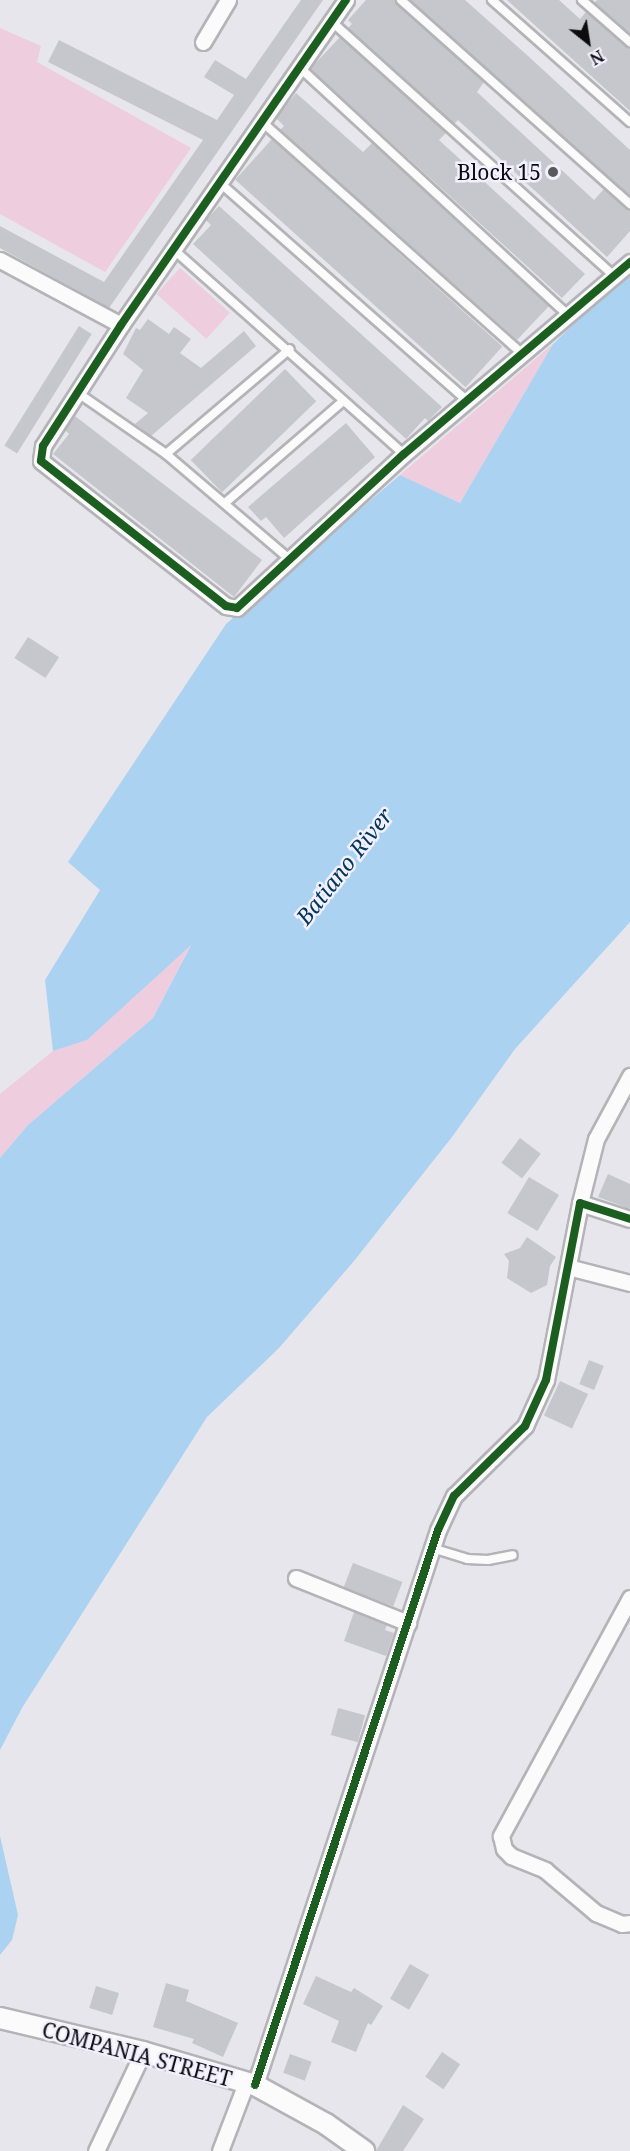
<!DOCTYPE html>
<style>
body{margin:0}
#map{position:relative;width:630px;height:2151px;overflow:hidden;background:#e7e6ec;font-family:"Noto Serif",serif}
div>[style]{position:absolute}
.green>*{inset:0;background:#edcdde;transform-origin:0 0}
.water>*{inset:0;background:#acd2f2}
.building>*{inset:0;background:#c6c7cc;transform-origin:0 0}
.roads{filter:drop-shadow(2px 0 #b4b3b7) drop-shadow(-2px 0 #b4b3b7) drop-shadow(0 2px #b4b3b7) drop-shadow(0 -2px #b4b3b7)}
.service>*{height:8px;margin:-4px;padding:0 4px;transform-origin:4px;border-radius:4px;background:#fbfbfc}
.minor>*{height:15px;margin:-7.5px;padding:0 7.5px;transform-origin:7.5px;border-radius:7.5px;background:#fbfbfc}
.tertiary>*{height:20px;margin:-10px;padding:0 10px;transform-origin:10px;border-radius:10px;background:#fbfbfc}
.cycleway>*{height:8px;margin:-4px;padding:0 4px;transform-origin:4px;border-radius:4px;background:#1b5e20}
.dots>*{width:16px;height:16px;translate:-50% -50%;box-sizing:border-box;border:3px solid #f3f0fd;border-radius:50%}
span{translate:-50% -50%;white-space:nowrap;text-align:center;line-height:1.15;-webkit-text-stroke:5px #f3f0fd;paint-order:stroke}
.poi-label{font-size:21px;color:#0c0b0f}
.right{translate:-100% -50%;text-align:right}
.street-label{font-size:21px;color:#0c0b0f}
.water-label{font-size:22px;color:#003659;font-style:italic}
.north{position:absolute;left:558px;top:12px;width:60px;height:60px;-webkit-text-stroke:4px #f3f0fd;paint-order:stroke;rotate:150deg;font-size:16px;font-weight:700;line-height:24px;text-align:center;color:#0c0b0f}
.north::after{content:'';display:block;margin:auto;width:21px;height:27px;background:#0c0b0f;clip-path:polygon(50% 0,100% 100%,50% 72%,0 100%)}
</style>
<div id="map">
<div class="green">
<div style="clip-path:polygon(0 28px,41px 46px,37px 62px,191px 148px,105px 272px,0 214px)"></div>
<div style="left:180px;top:268px;width:67px;height:35px;rotate:42deg"></div>
<div style="clip-path:polygon(553px 344px,460px 503px,400px 475px)"></div>
<div style="clip-path:polygon(192px 942px,153px 1018px,28px 1125px,0 1158px,0 1094px,53px 1051px,87px 1040px)"></div>
</div>
<div class="water">
<div style="clip-path:polygon(630px 270px,630px 922px,515px 1049px,452px 1137px,354px 1261px,279px 1348px,207px 1417px,22px 1708px,0 1750px,0 1158px,28px 1125px,153px 1018px,191px 945px,87px 1040px,53px 1051px,45px 980px,100px 890px,68px 862px,226px 624px,400px 475px,460px 503px,553px 344px)"></div>
<div style="clip-path:polygon(0 1836px,18px 1915px,12px 1940px,0 1955px)"></div>
</div>
<div class="building">
<div style="clip-path:polygon(301px 0,323px 0,109px 308px,0 248px,0 226px,104px 282px,203px 140px,48px 62px,59px 40px,217px 120px,234px 95px,204px 77px,215px 60px,246px 79px)"></div>
<div style="clip-path:polygon(366px 0,395px 0,484px 82px,477px 92px,594px 200px,604px 189px,630px 210px,630px 231px,607px 257px,458px 120px,454px 124px,348px 28px,352px 24px,348px 20px)"></div>
<div style="clip-path:polygon(410px 0,465px 0,527px 55px,630px 150px,630px 196px)"></div>
<div style="clip-path:polygon(507px 0,559px 0,580px 19px,586px 12px,630px 48px,630px 111px)"></div>
<div style="clip-path:polygon(597px 0,630px 0,630px 34px,594px 3px)"></div>
<div style="clip-path:polygon(340px 37px,446px 133px,439px 140px,585px 274px,562px 298px,310px 69px)"></div>
<div style="clip-path:polygon(296px 93px,363px 152px,372px 143px,549px 306px,517px 340px,280px 130px,284px 126px,276px 118px)"></div>
<div style="left:272px;top:139px;width:310px;height:55px;rotate:42deg"></div>
<div style="clip-path:polygon(219px 206px,442px 407px,428px 421px,425px 418px,406px 439px,193px 244px,211px 225px,206px 220px)"></div>
<div style="clip-path:polygon(148px 319px,169px 334px,174px 327px,191px 339px,180px 353px,201px 368px,244px 331px,256px 346px,151px 436px,135px 424px,148px 413px,126px 398px,143px 370px,123px 354px,136px 328px,140px 330px)"></div>
<div style="left:79px;top:326px;width:15px;height:141px;rotate:32deg"></div>
<div style="left:285px;top:369px;width:45px;height:131px;rotate:46deg"></div>
<div style="clip-path:polygon(75px 416px,262px 560px,234px 597px,53px 454px,69px 434px,65px 430px)"></div>
<div style="clip-path:polygon(346px 423px,375px 457px,284px 538px,266px 517px,261px 521px,248px 507px)"></div>
<div style="left:28px;top:637px;width:37px;height:25px;rotate:33deg"></div>
<div style="left:520px;top:1138px;width:26px;height:31px;rotate:37deg"></div>
<div style="clip-path:polygon(608px 1174px,630px 1184px,630px 1209px,598px 1197px)"></div>
<div style="left:529px;top:1177px;width:35px;height:42px;rotate:31deg"></div>
<div style="clip-path:polygon(527px 1237px,556px 1257px,550px 1266px,547px 1285px,531px 1293px,507px 1278px,509px 1261px,504px 1254px,520px 1248px)"></div>
<div style="left:589px;top:1360px;width:16px;height:26px;rotate:22deg"></div>
<div style="left:560px;top:1381px;width:31px;height:38px;rotate:25deg"></div>
<div style="left:353px;top:1563px;width:53px;height:26px;rotate:21deg"></div>
<div style="clip-path:polygon(354px 1612px,387px 1625px,385px 1630px,394px 1633px,386px 1656px,344px 1641px)"></div>
<div style="left:338px;top:1708px;width:28px;height:28px;rotate:15deg"></div>
<div style="left:410px;top:1964px;width:22px;height:40px;rotate:30deg"></div>
<div style="clip-path:polygon(316px 1976px,351px 1992px,354px 1988px,383px 2006px,371px 2025px,368px 2023px,356px 2052px,331px 2042px,339px 2021px,303px 2004px)"></div>
<div style="clip-path:polygon(166px 1983px,189px 1990px,186px 2001px,238px 2023px,223px 2057px,192px 2043px,194px 2039px,153px 2027px)"></div>
<div style="left:96px;top:1986px;width:24px;height:23px;rotate:17deg"></div>
<div style="left:442px;top:2052px;width:22px;height:30px;rotate:34deg"></div>
<div style="left:290px;top:2054px;width:23px;height:20px;rotate:20deg"></div>
<div style="clip-path:polygon(403px 2105px,424px 2119px,403px 2151px,376px 2151px)"></div>
</div>
<div class="roads">
<div class="service">
<div style="left:401px;top:0;width:307px;rotate:41.7deg"></div>
<div style="left:492px;top:0;width:184px;rotate:41.5deg"></div>
<div style="left:582px;top:0;width:64px;rotate:41.2deg"></div>
<div style="left:331px;top:21px;width:382px;rotate:42deg"></div>
<div style="left:298px;top:66px;width:369px;rotate:42.7deg"></div>
<div style="left:261px;top:121px;width:348px;rotate:41.7deg"></div>
<div style="left:219px;top:182px;width:329px;rotate:41.4deg"></div>
<div style="left:173px;top:249px;width:309px;rotate:41.6deg"></div>
<div style="left:78px;top:393px;width:107px;rotate:34.7deg"></div>
<div style="left:166px;top:454px;width:160px;rotate:40.4deg"></div>
<div style="left:166px;top:454px;width:162px;rotate:-40.3deg"></div>
<div style="left:225px;top:503px;width:155px;rotate:-40.8deg"></div>
<div style="left:432px;top:1548px;width:37px;rotate:17deg"></div>
<div style="left:467px;top:1559px;width:21px;rotate:3deg"></div>
<div style="left:488px;top:1560px;width:25px;rotate:-11deg"></div>
</div>
<div class="minor">
<div style="left:346px;top:0;width:395px;rotate:124.7deg"></div>
<div style="left:121px;top:325px;width:144px;rotate:122.8deg"></div>
<div style="left:43px;top:446px;width:15px;rotate:98deg"></div>
<div style="left:41px;top:461px;width:235px;rotate:38.1deg"></div>
<div style="left:226px;top:606px;width:11px;rotate:10deg"></div>
<div style="left:237px;top:608px;width:227px;rotate:-42.7deg"></div>
<div style="left:404px;top:454px;width:297px;rotate:-40.3deg"></div>
<div style="left:203px;top:42px;width:49px;rotate:-59.2deg"></div>
<div style="left:0;top:260px;width:137px;rotate:28.2deg"></div>
<div style="left:580px;top:1203px;width:66px;rotate:-76deg"></div>
<div style="left:596px;top:1139px;width:72px;rotate:-61.6deg"></div>
<div style="left:568px;top:1267px;width:64px;rotate:14.5deg"></div>
<div style="left:296px;top:1578px;width:121px;rotate:21.9deg"></div>
<div style="left:630px;top:1598px;width:271px;rotate:118.5deg"></div>
<div style="left:501px;top:1836px;width:13px;rotate:77deg"></div>
<div style="left:504px;top:1849px;width:10px;rotate:45deg"></div>
<div style="left:511px;top:1856px;width:37px;rotate:22deg"></div>
<div style="left:545px;top:1870px;width:67px;rotate:40.1deg"></div>
<div style="left:596px;top:1913px;width:28px;rotate:23deg"></div>
<div style="left:622px;top:1924px;width:8px;rotate:-7deg"></div>
<div style="left:255px;top:2085px;width:584px;rotate:-71.75deg"></div>
<div style="left:438px;top:1530px;width:38px;rotate:-65deg"></div>
<div style="left:454px;top:1496px;width:100px;rotate:-44.6deg"></div>
<div style="left:525px;top:1426px;width:51px;rotate:-65.5deg"></div>
<div style="left:546px;top:1380px;width:180px;rotate:-79.1deg"></div>
<div style="left:580px;top:1203px;width:52px;rotate:17.7deg"></div>
<div style="left:96px;top:2151px;width:110px;rotate:-64.6deg"></div>
<div style="left:220px;top:2151px;width:73px;rotate:-69.1deg"></div>
</div>
<div class="tertiary">
<div style="left:0;top:2018px;width:147px;rotate:13.4deg"></div>
<div style="left:143px;top:2052px;width:117px;rotate:16.4deg"></div>
<div style="left:255px;top:2085px;width:81px;rotate:28.8deg"></div>
<div style="left:326px;top:2124px;width:47px;rotate:35.4deg"></div>
</div>
</div>
<div class="cycleway">
<div style="left:346px;top:0;width:395px;rotate:124.7deg"></div>
<div style="left:121px;top:325px;width:144px;rotate:122.8deg"></div>
<div style="left:43px;top:446px;width:15px;rotate:98deg"></div>
<div style="left:41px;top:461px;width:235px;rotate:38.1deg"></div>
<div style="left:226px;top:606px;width:11px;rotate:10deg"></div>
<div style="left:237px;top:608px;width:227px;rotate:-42.7deg"></div>
<div style="left:404px;top:454px;width:297px;rotate:-40.3deg"></div>
<div style="left:255px;top:2085px;width:584px;rotate:-71.75deg"></div>
<div style="left:438px;top:1530px;width:38px;rotate:-65deg"></div>
<div style="left:454px;top:1496px;width:100px;rotate:-44.6deg"></div>
<div style="left:525px;top:1426px;width:51px;rotate:-65.5deg"></div>
<div style="left:546px;top:1380px;width:180px;rotate:-79.1deg"></div>
<div style="left:580px;top:1203px;width:52px;rotate:17.7deg"></div>
</div>
<div class="dots">
<div style="left:553px;top:172px;background:#59585c"></div>
</div>
<div class="poi-label">
<span class="right" style="left:541px;top:172px">Block 15</span>
</div>
<div class="street-label">
<span style="left:137px;top:2054px;rotate:15deg">COMPANIA STREET</span>
</div>
<div class="water-label">
<span style="left:344px;top:866px;rotate:-52deg">Batiano River</span>
</div>
<div class="north">N</div>
</div>
